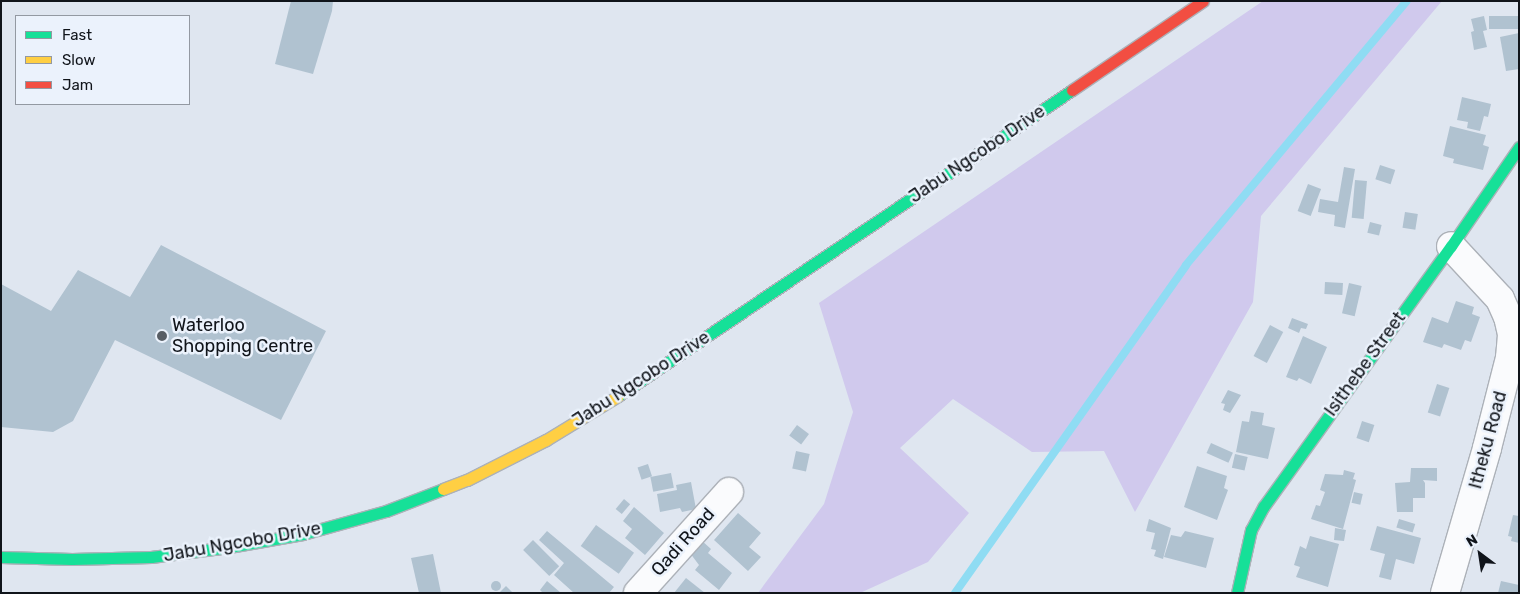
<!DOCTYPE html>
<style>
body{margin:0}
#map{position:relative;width:1520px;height:594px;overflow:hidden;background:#dfe6f0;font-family:Rubik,sans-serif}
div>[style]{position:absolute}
.green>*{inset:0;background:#d0c9ed}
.stream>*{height:8px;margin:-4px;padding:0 4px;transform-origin:4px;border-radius:4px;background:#8fdcf3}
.building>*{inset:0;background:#b0c2d0;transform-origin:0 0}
.round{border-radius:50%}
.roads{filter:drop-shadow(1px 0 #acb1b8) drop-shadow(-1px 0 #acb1b8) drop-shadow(0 1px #acb1b8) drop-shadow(0 -1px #acb1b8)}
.street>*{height:28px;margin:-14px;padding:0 14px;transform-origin:14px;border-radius:14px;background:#fafbfd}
.fast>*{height:11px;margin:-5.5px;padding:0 5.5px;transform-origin:5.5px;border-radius:5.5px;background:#16e098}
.slow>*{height:11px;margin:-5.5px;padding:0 5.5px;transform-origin:5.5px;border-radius:5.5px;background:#ffcf43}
.jam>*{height:11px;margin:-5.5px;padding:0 5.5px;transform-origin:5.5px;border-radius:5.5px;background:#f24e42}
.dots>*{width:14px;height:14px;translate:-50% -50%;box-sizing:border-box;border:2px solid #ebf2fc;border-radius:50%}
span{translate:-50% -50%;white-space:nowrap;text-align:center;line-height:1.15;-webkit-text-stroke:5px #ebf2fc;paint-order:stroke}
.street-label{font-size:18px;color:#10141a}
.poi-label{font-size:18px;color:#10141a}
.left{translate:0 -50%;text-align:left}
.frame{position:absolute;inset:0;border:2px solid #10141a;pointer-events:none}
.legend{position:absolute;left:15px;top:15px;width:175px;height:90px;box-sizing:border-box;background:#ebf2fc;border:1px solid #9399a2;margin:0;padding:6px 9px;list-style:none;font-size:15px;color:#10141a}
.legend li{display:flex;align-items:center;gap:10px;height:25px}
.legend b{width:25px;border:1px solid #9399a2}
.north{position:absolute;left:1455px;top:529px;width:50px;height:50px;-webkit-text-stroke:4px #ebf2fc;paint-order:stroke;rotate:329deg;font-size:14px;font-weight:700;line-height:20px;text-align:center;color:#10141a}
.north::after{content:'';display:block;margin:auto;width:18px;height:22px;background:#10141a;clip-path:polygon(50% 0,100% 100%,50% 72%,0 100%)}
</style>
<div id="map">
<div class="green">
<div style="clip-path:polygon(1263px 1px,1442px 1px,1261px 216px,1253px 302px,1135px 512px,1104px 451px,1032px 452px,953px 399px,900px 448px,969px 513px,928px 562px,860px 593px,758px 593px,824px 504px,853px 412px,819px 303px)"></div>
</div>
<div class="stream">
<div style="left:955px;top:593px;width:401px;rotate:-54.8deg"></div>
<div style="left:1186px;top:265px;width:344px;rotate:-50.1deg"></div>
</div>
<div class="building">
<div style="clip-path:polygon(291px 1px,333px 1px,332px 11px,313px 74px,275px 64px)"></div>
<div style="clip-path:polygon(1484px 16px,1487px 30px,1483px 31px,1487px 47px,1474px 50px,1471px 32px,1474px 31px,1471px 19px)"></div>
<div style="left:1519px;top:16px;width:13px;height:30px;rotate:90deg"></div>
<div style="clip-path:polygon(1519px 33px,1519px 69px,1506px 71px,1500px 37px)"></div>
<div style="clip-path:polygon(1462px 97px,1491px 104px,1488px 117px,1484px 116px,1480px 131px,1467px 128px,1468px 122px,1457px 120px)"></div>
<div style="clip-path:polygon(1450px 126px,1486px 135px,1483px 145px,1489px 147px,1483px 170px,1453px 163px,1454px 159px,1443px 156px)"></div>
<div style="left:1380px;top:165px;width:16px;height:15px;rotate:18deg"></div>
<div style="clip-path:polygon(1344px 167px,1355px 169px,1345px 228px,1334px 226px,1335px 215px,1318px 212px,1320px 199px,1338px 202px)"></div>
<div style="left:1355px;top:180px;width:12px;height:38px;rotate:5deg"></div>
<div style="left:1308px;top:184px;width:14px;height:29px;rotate:21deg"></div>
<div style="left:1405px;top:212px;width:13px;height:16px;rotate:9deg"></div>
<div style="left:1370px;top:222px;width:12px;height:11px;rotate:14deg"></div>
<div style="clip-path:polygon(161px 245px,326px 331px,281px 420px,115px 340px,73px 421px,53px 432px,1px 427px,1px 284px,51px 311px,78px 270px,130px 297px)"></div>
<div style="left:1325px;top:282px;width:18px;height:12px;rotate:3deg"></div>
<div style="left:1349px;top:283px;width:13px;height:31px;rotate:13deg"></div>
<div style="clip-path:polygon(1456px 301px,1474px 307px,1472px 314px,1480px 317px,1471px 342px,1465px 340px,1461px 350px,1444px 344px,1442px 348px,1423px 342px,1432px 317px,1448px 323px)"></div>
<div style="clip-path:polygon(1292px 318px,1308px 324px,1306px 329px,1301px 328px,1299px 333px,1288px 328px)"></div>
<div style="left:1270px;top:325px;width:15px;height:35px;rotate:28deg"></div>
<div style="clip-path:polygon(1303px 336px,1327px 347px,1311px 384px,1299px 378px,1297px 381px,1286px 377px)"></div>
<div style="left:1437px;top:384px;width:13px;height:30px;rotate:18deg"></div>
<div style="clip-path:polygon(1228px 390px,1241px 395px,1230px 413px,1223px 410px,1225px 404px,1221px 403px)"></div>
<div style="clip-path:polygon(1251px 411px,1264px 413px,1262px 425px,1275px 428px,1268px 459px,1236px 452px,1242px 421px,1249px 422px)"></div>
<div style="left:1362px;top:421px;width:13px;height:18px;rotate:18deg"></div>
<div style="left:797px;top:425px;width:15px;height:13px;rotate:37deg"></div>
<div style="left:1211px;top:443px;width:24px;height:11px;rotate:24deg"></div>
<div style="left:796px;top:451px;width:14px;height:18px;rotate:12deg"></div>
<div style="left:1235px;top:454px;width:13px;height:14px;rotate:13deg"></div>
<div style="left:648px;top:464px;width:13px;height:11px;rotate:72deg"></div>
<div style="clip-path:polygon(1197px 466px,1227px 476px,1224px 488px,1228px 490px,1217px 520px,1184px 507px)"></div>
<div style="clip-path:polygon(1411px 468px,1437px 468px,1437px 481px,1423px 480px,1425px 483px,1425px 498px,1413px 498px,1413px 512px,1397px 512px,1395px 483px,1410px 482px)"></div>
<div style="clip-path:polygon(1344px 470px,1355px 473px,1353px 479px,1356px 480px,1343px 529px,1311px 519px,1316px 505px,1320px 506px,1325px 492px,1320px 490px,1325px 474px,1343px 475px)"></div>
<div style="left:671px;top:473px;width:15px;height:21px;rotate:79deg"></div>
<div style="clip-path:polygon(691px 482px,696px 509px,682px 512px,680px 508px,660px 512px,657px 494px,677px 490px,676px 485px)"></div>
<div style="left:1354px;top:492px;width:9px;height:11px;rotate:13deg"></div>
<div style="left:624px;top:499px;width:8px;height:13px;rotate:40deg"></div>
<div style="clip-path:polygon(634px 507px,664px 533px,645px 555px,625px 538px,632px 529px,623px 521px)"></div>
<div style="clip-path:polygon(738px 513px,761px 533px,749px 547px,761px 557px,748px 571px,714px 540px)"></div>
<div style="clip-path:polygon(1513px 515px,1519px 516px,1519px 543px,1511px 541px,1512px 537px,1508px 536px)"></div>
<div style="clip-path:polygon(1149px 519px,1171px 528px,1163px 559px,1154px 556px,1156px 550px,1151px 549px,1155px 533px,1146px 531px)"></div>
<div style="left:1399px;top:519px;width:17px;height:9px;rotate:17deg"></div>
<div style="left:596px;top:525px;width:47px;height:26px;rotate:36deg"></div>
<div style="clip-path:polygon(1377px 526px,1421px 538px,1414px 564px,1396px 559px,1391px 580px,1379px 577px,1385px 554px,1370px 550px)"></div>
<div style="clip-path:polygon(1335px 528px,1346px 530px,1344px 541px,1334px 540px)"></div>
<div style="clip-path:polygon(547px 531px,614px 587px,609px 593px,574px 593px,554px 575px,564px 563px,539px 540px)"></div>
<div style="clip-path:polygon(1185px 531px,1214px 538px,1206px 568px,1164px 557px,1171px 535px,1181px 537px)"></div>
<div style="clip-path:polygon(1310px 536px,1339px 544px,1328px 587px,1296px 577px,1300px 567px,1294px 565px,1300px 546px,1306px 549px)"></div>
<div style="left:533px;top:540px;width:37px;height:14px;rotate:45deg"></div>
<div style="clip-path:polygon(701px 540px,711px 549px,708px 553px,732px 573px,719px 590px,695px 570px,699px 565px,690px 553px)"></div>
<div style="clip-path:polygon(433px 554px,441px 593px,419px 593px,411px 558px)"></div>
<div style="clip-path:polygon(686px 578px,705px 593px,674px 593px)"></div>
<div style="clip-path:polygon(547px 581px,561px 593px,543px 593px,540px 590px)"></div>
<div style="clip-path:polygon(1501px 581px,1519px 585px,1519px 593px,1498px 593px)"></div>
<div class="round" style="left:491px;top:581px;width:10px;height:10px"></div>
<div style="clip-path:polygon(506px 586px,513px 593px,499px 593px)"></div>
</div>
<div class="roads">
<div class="street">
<div style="left:638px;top:593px;width:136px;rotate:-48deg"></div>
<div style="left:1445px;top:593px;width:151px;rotate:-73.8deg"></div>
<div style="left:1487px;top:448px;width:93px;rotate:-75.7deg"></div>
<div style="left:1510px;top:358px;width:24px;rotate:-85deg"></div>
<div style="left:1512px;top:334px;width:17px;rotate:-103deg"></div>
<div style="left:1508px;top:317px;width:20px;rotate:-114deg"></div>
<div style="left:1500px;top:299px;width:72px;rotate:-132.8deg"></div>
</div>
<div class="fast">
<div style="left:618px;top:396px;width:547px;rotate:-33.98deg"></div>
<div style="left:1px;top:557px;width:71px;rotate:1.6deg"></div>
<div style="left:72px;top:559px;width:79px;rotate:-1.5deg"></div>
<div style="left:151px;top:557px;width:79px;rotate:-7.3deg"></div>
<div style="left:229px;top:547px;width:75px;rotate:-10deg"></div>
<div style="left:303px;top:534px;width:86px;rotate:-15.5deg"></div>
<div style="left:386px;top:511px;width:61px;rotate:-21.1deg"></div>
<div style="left:1237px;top:593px;width:65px;rotate:-77.5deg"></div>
<div style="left:1251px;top:530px;width:27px;rotate:-62deg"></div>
<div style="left:1264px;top:506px;width:320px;rotate:-54.3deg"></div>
<div style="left:1451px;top:246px;width:120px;rotate:-55.5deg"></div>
</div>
<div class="slow">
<div style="left:443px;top:489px;width:26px;rotate:-21deg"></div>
<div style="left:467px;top:480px;width:89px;rotate:-26.9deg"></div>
<div style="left:546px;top:440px;width:84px;rotate:-31.4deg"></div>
</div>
<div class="jam">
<div style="left:1072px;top:90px;width:158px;rotate:-34.2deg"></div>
</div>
</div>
<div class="dots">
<div style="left:162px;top:336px;background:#585e65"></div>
</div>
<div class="street-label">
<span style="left:977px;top:154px;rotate:-34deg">Jabu Ngcobo Drive</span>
<span style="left:1365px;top:364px;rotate:-54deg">Isithebe Street</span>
<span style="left:641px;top:379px;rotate:-33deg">Jabu Ngcobo Drive</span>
<span style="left:1488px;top:440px;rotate:-75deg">Itheku Road</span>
<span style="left:242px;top:542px;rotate:-10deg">Jabu Ngcobo Drive</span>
<span style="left:683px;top:542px;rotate:-48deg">Qadi Road</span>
</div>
<div class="poi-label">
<span class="left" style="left:172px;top:336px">Waterloo<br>Shopping Centre</span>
</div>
<div class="frame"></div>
<ul class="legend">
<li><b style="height:6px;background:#16e098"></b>Fast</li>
<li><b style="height:6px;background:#ffcf43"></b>Slow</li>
<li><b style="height:6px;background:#f24e42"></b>Jam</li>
</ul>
<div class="north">N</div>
</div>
